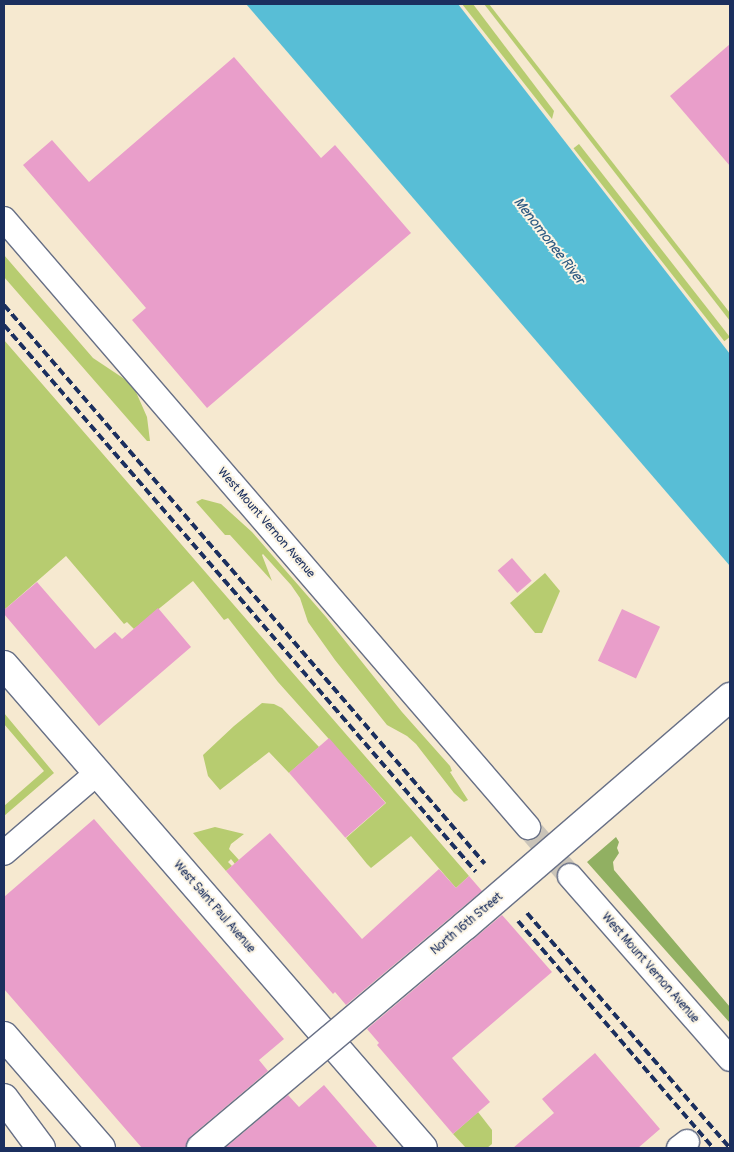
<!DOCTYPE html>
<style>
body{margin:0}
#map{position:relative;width:734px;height:1152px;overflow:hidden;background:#f6e9d0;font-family:Pangolin,sans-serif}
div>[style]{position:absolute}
.green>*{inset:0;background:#b7cc70;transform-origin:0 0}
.forest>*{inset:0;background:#91b062}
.water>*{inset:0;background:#58bed6}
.building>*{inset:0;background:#e99eca;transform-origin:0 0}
.minor-tunnel>*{height:24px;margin-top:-12px;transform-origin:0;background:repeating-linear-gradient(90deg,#cac4b9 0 24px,transparent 0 36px)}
.roads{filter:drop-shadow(1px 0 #687086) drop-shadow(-1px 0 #687086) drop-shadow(0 1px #687086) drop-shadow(0 -1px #687086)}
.minor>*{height:24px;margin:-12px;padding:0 12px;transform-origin:12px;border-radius:12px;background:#fff}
.tertiary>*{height:28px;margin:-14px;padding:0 14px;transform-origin:14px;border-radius:14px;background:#fff}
.motorway>*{height:28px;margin:-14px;padding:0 14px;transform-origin:14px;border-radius:14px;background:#fff}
.rail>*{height:4px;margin-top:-2px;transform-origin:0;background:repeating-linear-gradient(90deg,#1b2f5e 0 8px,transparent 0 12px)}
.bridges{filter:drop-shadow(1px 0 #687086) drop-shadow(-1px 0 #687086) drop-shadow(0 1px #687086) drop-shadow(0 -1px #687086)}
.secondary-bridge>*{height:28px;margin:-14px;padding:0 14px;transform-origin:14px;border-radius:14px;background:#fff}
span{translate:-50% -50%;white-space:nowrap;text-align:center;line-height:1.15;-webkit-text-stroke:4px #fcf5e5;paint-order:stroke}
.street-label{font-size:12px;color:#1b2f5e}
.water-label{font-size:14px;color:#2d5a82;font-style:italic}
.frame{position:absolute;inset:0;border:5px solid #1b2f5e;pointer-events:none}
</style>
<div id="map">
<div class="green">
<div style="clip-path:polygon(462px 4px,473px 4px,554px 111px,552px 119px)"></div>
<div style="clip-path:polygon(484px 4px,489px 4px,730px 313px,730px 321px)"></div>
<div style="left:579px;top:144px;width:245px;height:7px;rotate:52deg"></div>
<div style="clip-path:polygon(4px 255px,93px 358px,126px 380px,136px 392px,147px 417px,150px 441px,147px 441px,4px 277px)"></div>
<div style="clip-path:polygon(4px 340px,469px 876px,456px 888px,411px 836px,371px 868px,367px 864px,346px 838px,386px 803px,278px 682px,228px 618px,224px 620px,193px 581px,134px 629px,127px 622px,124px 624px,66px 556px,4px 610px)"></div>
<div style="clip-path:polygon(202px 499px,221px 504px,252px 532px,326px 617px,402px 712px,450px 766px,452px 771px,450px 772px,468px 800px,464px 802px,454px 793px,416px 744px,407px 736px,387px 725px,335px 660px,308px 622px,300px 598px,291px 585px,263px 554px,262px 555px,272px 581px,230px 535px,225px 535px,196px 502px)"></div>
<div style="clip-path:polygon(545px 573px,560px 591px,542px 633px,535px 633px,510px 603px)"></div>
<div style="clip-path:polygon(262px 703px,274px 704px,282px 708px,319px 747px,289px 773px,269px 752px,220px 790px,208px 776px,203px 755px,234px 726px)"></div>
<div style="clip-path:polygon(4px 713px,54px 773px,4px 816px,4px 806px,44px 771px,4px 724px)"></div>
<div style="clip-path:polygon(215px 827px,244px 834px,231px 844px,229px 849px,239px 860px,235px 864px,231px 859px,228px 862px,232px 866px,226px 871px,193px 833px)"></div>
<div style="clip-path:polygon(478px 1112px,492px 1130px,492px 1144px,487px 1148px,466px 1148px,453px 1134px)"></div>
</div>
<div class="forest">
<div style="clip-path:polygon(616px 837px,619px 842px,617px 848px,619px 853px,613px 862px,614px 870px,730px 1007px,730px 1023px,587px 862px)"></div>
</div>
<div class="water">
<div style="clip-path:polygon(246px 4px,458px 4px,730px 354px,730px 566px)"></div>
</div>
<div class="building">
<div style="clip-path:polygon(730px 44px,730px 166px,670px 96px)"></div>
<div style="clip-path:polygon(234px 57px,321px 158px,335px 145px,411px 233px,207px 408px,132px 320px,146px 308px,23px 165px,52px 140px,89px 182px)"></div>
<div style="left:512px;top:558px;width:30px;height:19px;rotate:49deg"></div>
<div style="clip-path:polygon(37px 582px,95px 649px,115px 632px,122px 639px,158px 608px,191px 647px,99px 726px,4px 614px,4px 610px)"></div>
<div style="left:622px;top:609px;width:42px;height:57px;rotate:25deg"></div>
<div style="left:329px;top:738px;width:86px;height:53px;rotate:49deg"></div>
<div style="clip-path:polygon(94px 819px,284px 1039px,259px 1060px,268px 1071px,191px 1136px,186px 1148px,142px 1148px,4px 989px,4px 897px)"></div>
<div style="clip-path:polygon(270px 833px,362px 939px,439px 869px,456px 888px,469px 876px,482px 891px,346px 1005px,335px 992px,333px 994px,226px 871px)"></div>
<div style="clip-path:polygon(502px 915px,552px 972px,452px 1058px,490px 1102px,453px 1134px,377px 1045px,379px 1043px,367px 1029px)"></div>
<div style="clip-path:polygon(595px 1053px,660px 1129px,638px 1148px,513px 1148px,554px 1113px,542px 1099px)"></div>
<div style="clip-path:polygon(324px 1085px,378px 1148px,225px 1148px,288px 1095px,299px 1107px)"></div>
</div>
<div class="minor-tunnel">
<div style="left:528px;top:827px;width:65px;rotate:49.4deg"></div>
</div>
<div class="roads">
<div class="minor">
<div style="left:4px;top:219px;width:803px;rotate:49.24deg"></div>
<div style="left:4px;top:853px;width:123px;rotate:-40.7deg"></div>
<div style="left:570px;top:876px;width:243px;rotate:48.8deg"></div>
<div style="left:679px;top:1148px;width:10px;rotate:-37deg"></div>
</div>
<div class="tertiary">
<div style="left:4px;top:665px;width:639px;rotate:49.06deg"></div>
</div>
<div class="motorway">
<div style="left:4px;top:1036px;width:148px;rotate:49.1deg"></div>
<div style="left:4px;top:1098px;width:62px;rotate:53.5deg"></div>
</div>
</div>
<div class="rail">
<div style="left:4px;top:305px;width:737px;rotate:49.29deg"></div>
<div style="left:4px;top:325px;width:722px;rotate:49.21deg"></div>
<div style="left:527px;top:913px;width:311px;rotate:49.2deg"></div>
<div style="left:518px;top:921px;width:299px;rotate:49.3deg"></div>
</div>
<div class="bridges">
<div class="secondary-bridge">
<div style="left:201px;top:1148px;width:346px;rotate:-40.1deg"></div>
<div style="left:466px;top:925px;width:349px;rotate:-40.8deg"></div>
</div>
</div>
<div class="street-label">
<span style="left:266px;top:523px;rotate:49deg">West Mount Vernon Avenue</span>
<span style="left:214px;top:907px;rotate:49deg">West Saint Paul Avenue</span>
<span style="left:467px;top:924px;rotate:-40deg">North 16th Street</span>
<span style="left:650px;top:968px;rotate:49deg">West Mount Vernon Avenue</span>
</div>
<div class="water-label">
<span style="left:549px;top:241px;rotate:52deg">Menomonee River</span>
</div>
<div class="frame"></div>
</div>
